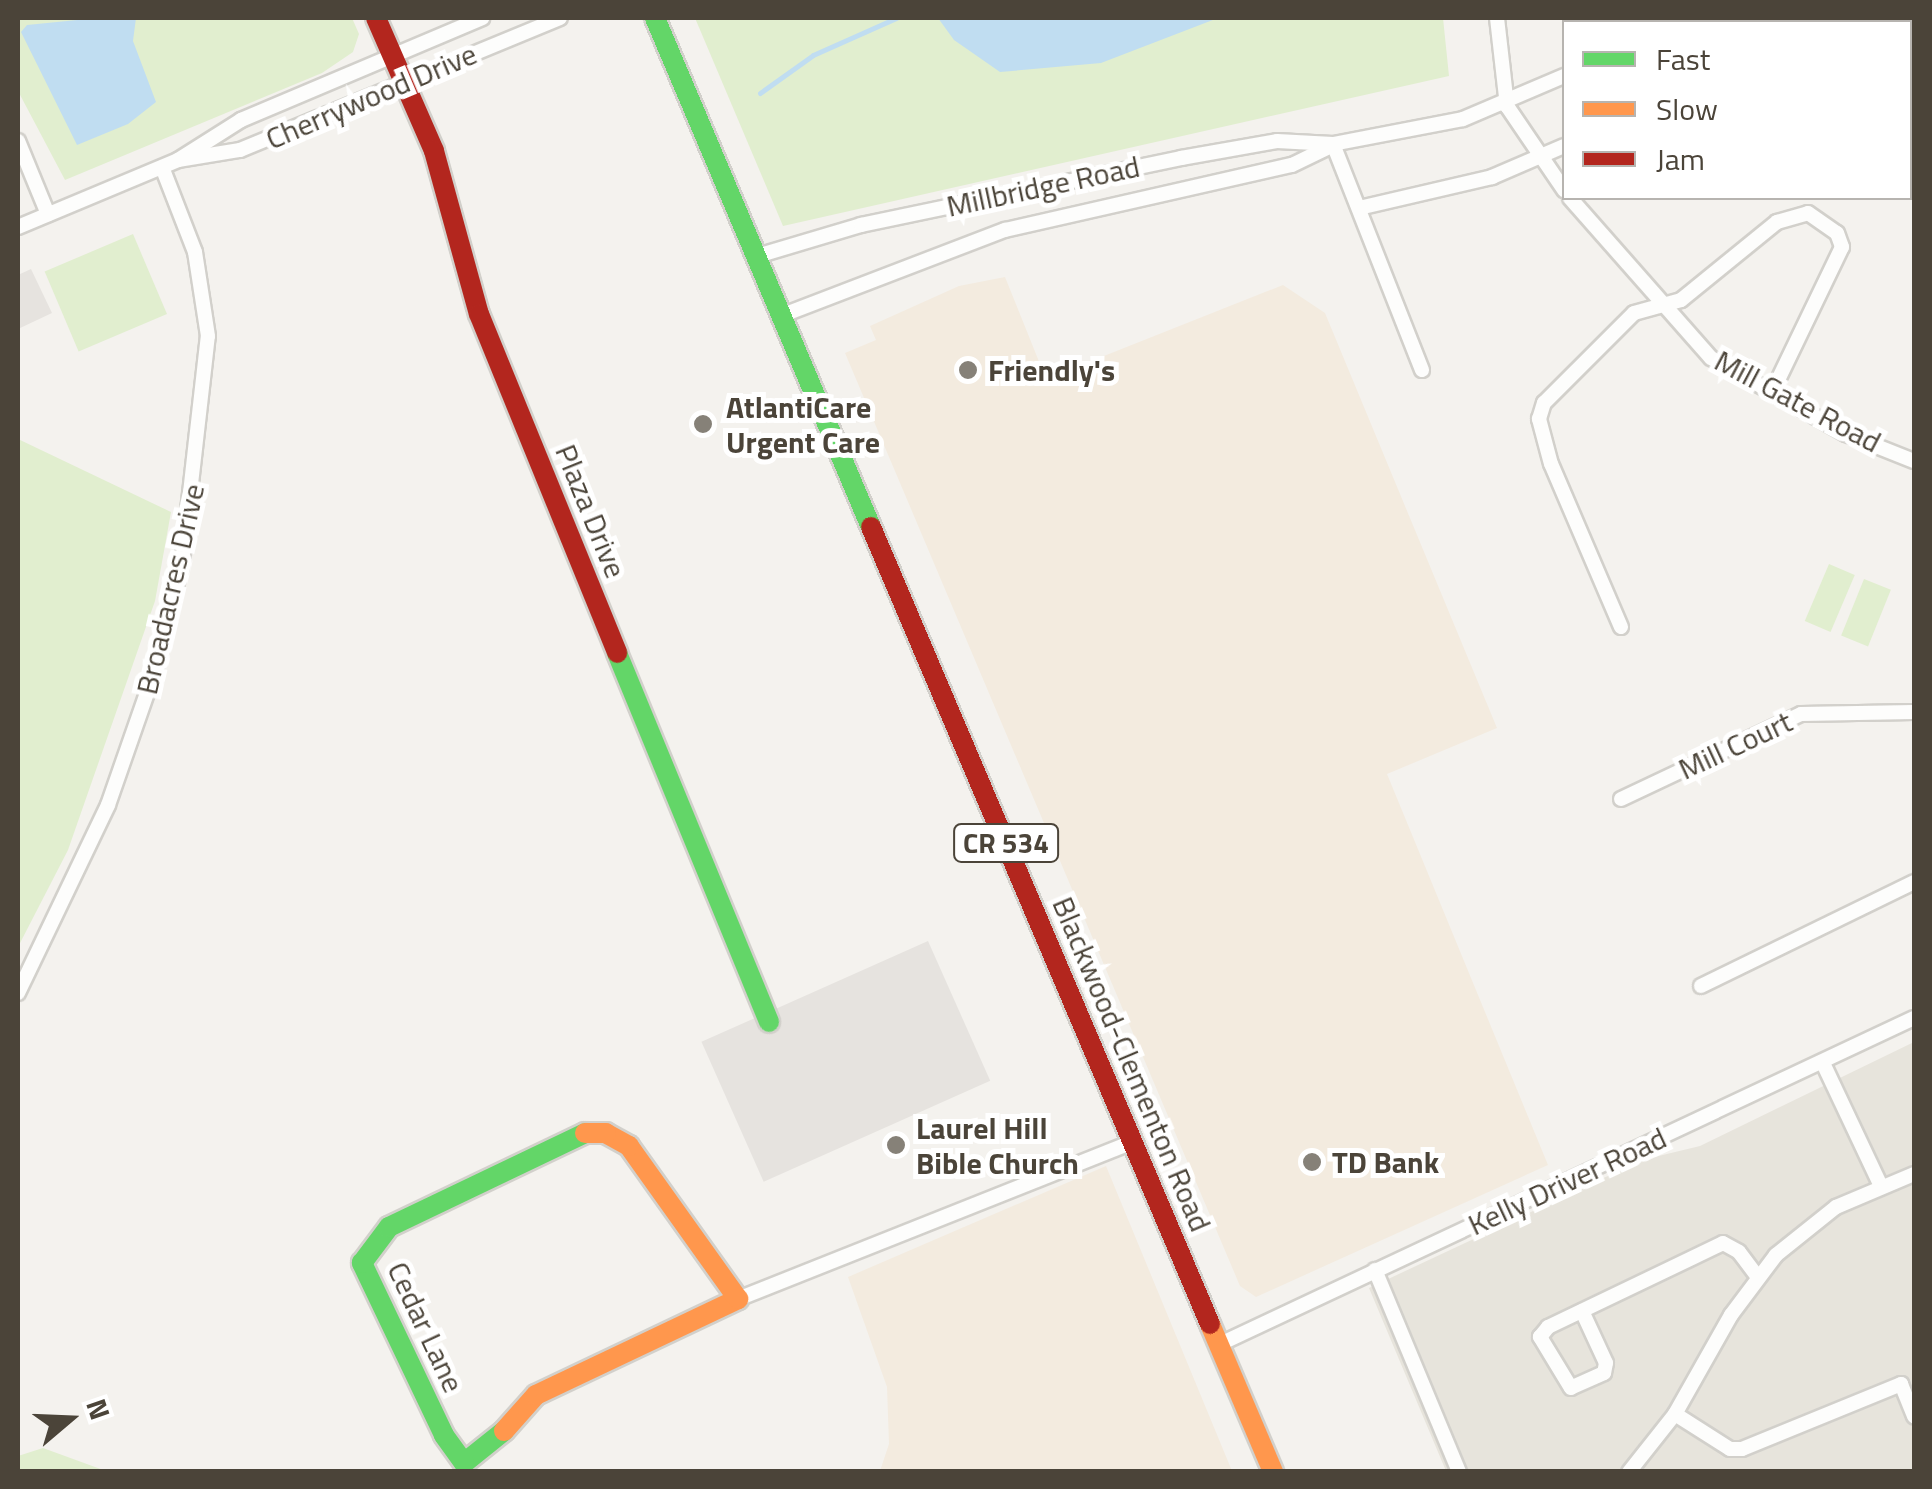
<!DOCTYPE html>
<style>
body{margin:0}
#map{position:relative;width:1932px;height:1489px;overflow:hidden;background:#f4f2ee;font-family:"Titillium Web",sans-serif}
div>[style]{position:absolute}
.residential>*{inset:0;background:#e7e4dc}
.commercial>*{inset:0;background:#f3ebdf}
.green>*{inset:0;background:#e1eecf;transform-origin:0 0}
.parking>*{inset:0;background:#e6e3df;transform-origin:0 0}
.water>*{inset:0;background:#c0ddf1}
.stream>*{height:5px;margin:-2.5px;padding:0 2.5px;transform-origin:2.5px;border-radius:2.5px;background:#c0ddf1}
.roads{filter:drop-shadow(2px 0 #d2d0cb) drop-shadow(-2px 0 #d2d0cb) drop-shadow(0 2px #d2d0cb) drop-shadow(0 -2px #d2d0cb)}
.street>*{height:14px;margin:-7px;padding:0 7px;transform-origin:7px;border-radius:7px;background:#fdfdfc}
.fast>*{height:20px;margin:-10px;padding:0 10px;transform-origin:10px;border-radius:10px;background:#63d668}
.slow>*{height:20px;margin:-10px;padding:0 10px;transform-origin:10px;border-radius:10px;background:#ff974d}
.jam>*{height:20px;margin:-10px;padding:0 10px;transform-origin:10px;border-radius:10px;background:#b3261e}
.dots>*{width:28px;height:28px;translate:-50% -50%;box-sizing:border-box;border:5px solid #fff;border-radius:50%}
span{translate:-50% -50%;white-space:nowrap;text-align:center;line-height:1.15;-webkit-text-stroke:10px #fff;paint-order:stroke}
.shield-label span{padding:2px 8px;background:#fff;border:2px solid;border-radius:8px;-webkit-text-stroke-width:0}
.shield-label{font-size:28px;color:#4b4439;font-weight:700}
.street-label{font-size:30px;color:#4b4439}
.poi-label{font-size:30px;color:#4b4439;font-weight:700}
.left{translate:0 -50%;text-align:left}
.frame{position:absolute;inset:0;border:20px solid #4b4439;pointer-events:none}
.legend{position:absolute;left:1562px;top:20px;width:350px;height:180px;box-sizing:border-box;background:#fff;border:2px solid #b7b4b0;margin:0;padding:12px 18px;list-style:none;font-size:30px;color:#4b4439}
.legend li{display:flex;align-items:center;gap:20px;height:50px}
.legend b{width:50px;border:2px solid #b7b4b0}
.north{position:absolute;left:20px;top:1369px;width:100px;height:100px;-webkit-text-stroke:8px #fff;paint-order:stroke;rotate:71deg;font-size:28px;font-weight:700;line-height:40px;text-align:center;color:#4b4439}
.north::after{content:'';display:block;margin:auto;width:35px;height:45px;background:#4b4439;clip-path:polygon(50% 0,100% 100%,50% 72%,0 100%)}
</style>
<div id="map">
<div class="residential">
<div style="clip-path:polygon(1914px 1042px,1914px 1471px,1446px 1471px,1369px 1288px,1642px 1160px,1700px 1146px)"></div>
</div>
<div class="commercial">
<div style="clip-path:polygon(1005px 277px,1046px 379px,1283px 285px,1325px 313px,1497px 728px,1387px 774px,1548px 1165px,1256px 1297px,1240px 1286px,845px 353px,876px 340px,870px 326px,959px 286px)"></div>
<div style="clip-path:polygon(1106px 1166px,1232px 1471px,880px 1471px,889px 1444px,887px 1387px,848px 1277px)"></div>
</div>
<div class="green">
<div style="clip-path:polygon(18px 18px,352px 18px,359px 34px,353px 52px,322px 73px,65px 180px,18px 91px)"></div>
<div style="clip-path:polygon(695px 18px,1443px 18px,1449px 76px,783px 226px)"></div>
<div style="left:133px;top:234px;width:87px;height:96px;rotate:67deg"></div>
<div style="clip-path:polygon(18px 439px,171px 512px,155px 601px,68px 850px,18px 947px)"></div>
<div style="left:1829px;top:564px;width:28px;height:62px;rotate:23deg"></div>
<div style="left:1864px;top:579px;width:29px;height:61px;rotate:22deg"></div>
<div style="clip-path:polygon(43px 1448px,106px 1471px,18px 1471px,18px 1456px)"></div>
</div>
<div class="parking">
<div style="clip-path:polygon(31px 269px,52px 313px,18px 329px,18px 275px)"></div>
<div style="left:928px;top:941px;width:153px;height:248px;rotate:66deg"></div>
</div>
<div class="water">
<div style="clip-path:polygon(97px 18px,136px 18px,133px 41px,156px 102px,128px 124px,77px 145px,21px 32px,27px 25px)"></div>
<div style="clip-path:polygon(938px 18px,1218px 18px,1101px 63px,1000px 72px,954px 40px)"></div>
</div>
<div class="stream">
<div style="left:760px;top:93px;width:65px;rotate:-35.6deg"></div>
<div style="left:813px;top:55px;width:91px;rotate:-24deg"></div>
</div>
<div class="roads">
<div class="street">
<div style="left:1497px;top:18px;width:89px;rotate:83.5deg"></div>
<div style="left:1507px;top:106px;width:102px;rotate:55.8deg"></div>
<div style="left:1611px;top:22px;width:6px;rotate:-45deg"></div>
<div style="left:18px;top:141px;width:79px;rotate:67.7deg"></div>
<div style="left:1333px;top:144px;width:243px;rotate:68.5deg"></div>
<div style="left:178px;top:160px;width:63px;rotate:-9.2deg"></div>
<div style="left:240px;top:150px;width:346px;rotate:-22.4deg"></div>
<div style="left:1570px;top:198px;width:213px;rotate:48.6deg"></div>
<div style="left:1711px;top:358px;width:155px;rotate:29.4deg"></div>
<div style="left:1846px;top:434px;width:73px;rotate:21.7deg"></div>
<div style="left:1359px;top:208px;width:137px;rotate:-13.1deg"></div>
<div style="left:1492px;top:177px;width:78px;rotate:-23.3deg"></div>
<div style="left:18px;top:227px;width:173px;rotate:-22.7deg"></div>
<div style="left:178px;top:160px;width:75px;rotate:-32.4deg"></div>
<div style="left:241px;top:120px;width:262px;rotate:-22.9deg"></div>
<div style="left:757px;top:256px;width:109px;rotate:-16.6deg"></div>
<div style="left:861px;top:225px;width:327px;rotate:-11.8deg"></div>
<div style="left:1181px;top:158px;width:97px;rotate:-10deg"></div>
<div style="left:1277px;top:141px;width:56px;rotate:3.1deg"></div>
<div style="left:1333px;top:144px;width:132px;rotate:-10.9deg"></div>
<div style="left:1463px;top:119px;width:110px;rotate:-23.1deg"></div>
<div style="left:783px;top:315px;width:238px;rotate:-21deg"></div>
<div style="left:1005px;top:230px;width:294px;rotate:-12.8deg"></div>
<div style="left:1292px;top:165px;width:46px;rotate:-26deg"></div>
<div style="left:1621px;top:627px;width:177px;rotate:-113.2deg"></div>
<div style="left:1551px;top:464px;width:47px;rotate:-104.9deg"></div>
<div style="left:1539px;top:419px;width:17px;rotate:-73deg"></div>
<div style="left:1544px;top:403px;width:127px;rotate:-45deg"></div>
<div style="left:1634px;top:313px;width:49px;rotate:-15.5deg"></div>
<div style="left:1681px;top:300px;width:124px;rotate:-39.1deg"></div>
<div style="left:1777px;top:222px;width:32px;rotate:-16deg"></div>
<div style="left:1808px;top:213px;width:35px;rotate:35deg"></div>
<div style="left:1837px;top:233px;width:15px;rotate:70deg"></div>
<div style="left:1842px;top:247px;width:157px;rotate:115.7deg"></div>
<div style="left:1621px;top:799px;width:199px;rotate:-25.3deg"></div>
<div style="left:1801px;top:714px;width:113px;rotate:-1deg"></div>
<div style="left:1701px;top:986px;width:237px;rotate:-26deg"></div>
<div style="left:18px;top:993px;width:208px;rotate:-64.4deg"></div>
<div style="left:108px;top:805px;width:146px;rotate:-70.8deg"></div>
<div style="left:156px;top:667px;width:107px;rotate:-76deg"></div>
<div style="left:182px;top:563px;width:228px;rotate:-83.5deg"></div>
<div style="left:208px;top:336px;width:85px;rotate:-98.8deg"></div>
<div style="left:195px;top:252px;width:91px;rotate:-111.2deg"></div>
<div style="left:1823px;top:1063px;width:134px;rotate:64.8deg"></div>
<div style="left:1375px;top:1270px;width:219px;rotate:67.4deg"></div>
<div style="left:738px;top:1299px;width:422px;rotate:-21.7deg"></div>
<div style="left:1582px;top:1311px;width:57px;rotate:65.2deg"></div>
<div style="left:1606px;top:1363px;width:10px;rotate:101deg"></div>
<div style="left:1604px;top:1373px;width:36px;rotate:156deg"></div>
<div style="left:1571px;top:1388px;width:60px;rotate:-121.3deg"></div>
<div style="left:1540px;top:1337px;width:13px;rotate:-51deg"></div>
<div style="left:1548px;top:1327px;width:194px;rotate:-25.6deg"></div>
<div style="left:1723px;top:1243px;width:18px;rotate:29deg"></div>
<div style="left:1739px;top:1252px;width:30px;rotate:53deg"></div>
<div style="left:1220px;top:1344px;width:767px;rotate:-25.16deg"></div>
<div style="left:1675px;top:1414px;width:65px;rotate:32.5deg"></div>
<div style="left:1730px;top:1449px;width:12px"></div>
<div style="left:1742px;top:1449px;width:172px;rotate:-22.2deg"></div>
<div style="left:1901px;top:1384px;width:35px;rotate:68deg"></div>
<div style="left:1629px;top:1472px;width:74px;rotate:-51.6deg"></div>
<div style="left:1675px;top:1414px;width:114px;rotate:-60.5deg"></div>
<div style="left:1731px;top:1315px;width:75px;rotate:-53.1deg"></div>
<div style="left:1776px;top:1255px;width:77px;rotate:-38.7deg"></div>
<div style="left:1836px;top:1207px;width:85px;rotate:-22.9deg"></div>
</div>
<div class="fast">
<div style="left:655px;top:18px;width:553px;rotate:67.01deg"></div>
<div style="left:617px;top:653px;width:399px;rotate:67.6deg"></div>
<div style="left:504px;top:1431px;width:51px;rotate:141.3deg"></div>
<div style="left:464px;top:1463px;width:34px;rotate:-126deg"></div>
<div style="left:444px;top:1435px;width:191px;rotate:-115.5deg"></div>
<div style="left:362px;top:1263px;width:45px;rotate:-53.1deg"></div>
<div style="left:389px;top:1227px;width:217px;rotate:-25.6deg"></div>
</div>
<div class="slow">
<div style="left:1210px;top:1324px;width:161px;rotate:66.9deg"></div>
<div style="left:504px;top:1431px;width:48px;rotate:-48.4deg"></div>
<div style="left:536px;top:1395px;width:224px;rotate:-25.4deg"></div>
<div style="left:738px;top:1299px;width:188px;rotate:-125.5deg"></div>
<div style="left:629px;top:1146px;width:26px;rotate:-151deg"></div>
<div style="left:606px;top:1133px;width:21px;rotate:180deg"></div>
</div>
<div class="jam">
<div style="left:376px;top:18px;width:145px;rotate:66.4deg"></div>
<div style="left:434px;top:151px;width:169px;rotate:74.6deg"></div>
<div style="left:479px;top:314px;width:366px;rotate:67.8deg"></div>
<div style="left:871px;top:527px;width:866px;rotate:66.96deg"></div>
</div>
</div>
<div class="dots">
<div style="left:968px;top:370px;background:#868178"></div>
<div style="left:703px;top:424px;background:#868178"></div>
<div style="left:896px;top:1145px;background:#868178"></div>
<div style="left:1312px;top:1162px;background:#868178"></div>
</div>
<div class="shield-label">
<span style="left:1006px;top:843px">CR 534</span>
</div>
<div class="street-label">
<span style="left:371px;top:96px;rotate:-23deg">Cherrywood Drive</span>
<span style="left:1043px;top:186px;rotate:-12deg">Millbridge Road</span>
<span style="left:1798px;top:401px;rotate:28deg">Mill Gate Road</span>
<span style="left:591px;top:511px;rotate:68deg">Plaza Drive</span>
<span style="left:170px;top:589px;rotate:-77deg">Broadacres Drive</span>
<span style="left:1735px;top:745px;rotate:-25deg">Mill Court</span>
<span style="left:1132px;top:1064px;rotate:67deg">Blackwood-Clementon Road</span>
<span style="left:1567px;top:1181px;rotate:-25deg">Kelly Driver Road</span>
<span style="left:426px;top:1327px;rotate:65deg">Cedar Lane</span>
</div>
<div class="poi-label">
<span class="left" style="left:988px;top:370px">Friendly's</span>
<span class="left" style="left:726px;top:424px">AtlantiCare<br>Urgent Care</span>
<span class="left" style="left:916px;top:1145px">Laurel Hill<br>Bible Church</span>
<span class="left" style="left:1332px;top:1162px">TD Bank</span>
</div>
<div class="frame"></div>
<ul class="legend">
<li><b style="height:12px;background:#63d668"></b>Fast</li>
<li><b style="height:12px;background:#ff974d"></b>Slow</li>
<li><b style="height:12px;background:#b3261e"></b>Jam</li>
</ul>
<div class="north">N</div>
</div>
